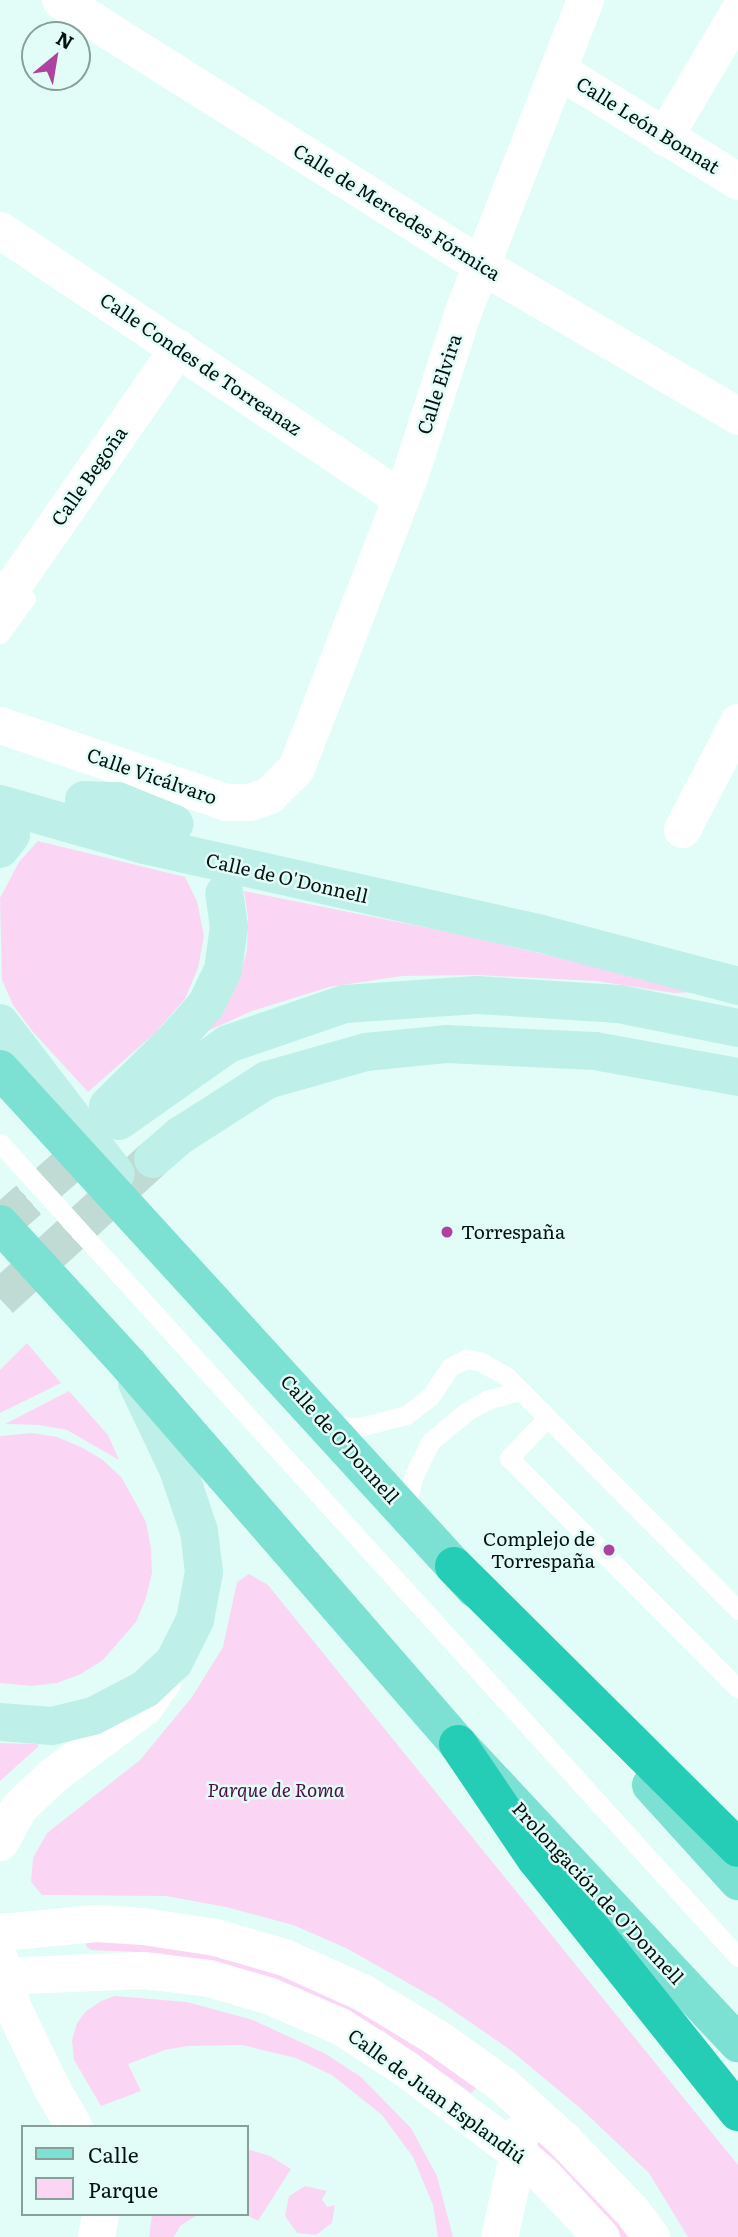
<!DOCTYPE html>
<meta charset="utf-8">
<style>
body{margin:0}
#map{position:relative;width:738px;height:2237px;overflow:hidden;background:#e2fdf7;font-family:Literata,serif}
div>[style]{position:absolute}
.green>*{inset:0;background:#fbd6f4}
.secondary-tunnel>*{height:38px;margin-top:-19px;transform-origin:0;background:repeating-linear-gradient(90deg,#c0dad4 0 38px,transparent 0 57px)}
.lane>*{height:19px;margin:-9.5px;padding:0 9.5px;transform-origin:9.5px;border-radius:9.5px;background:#fff}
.street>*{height:37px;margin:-18.5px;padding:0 18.5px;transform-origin:18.5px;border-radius:18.5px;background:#fff}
.secondary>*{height:38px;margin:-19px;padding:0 19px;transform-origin:19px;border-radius:19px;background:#bef0e9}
.primary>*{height:38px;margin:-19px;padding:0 19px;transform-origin:19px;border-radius:19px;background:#7ce1d3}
.highway>*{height:38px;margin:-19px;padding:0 19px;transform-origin:19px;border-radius:19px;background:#25cdb6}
.dots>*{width:19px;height:19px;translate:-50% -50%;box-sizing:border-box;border:4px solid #e2fdf7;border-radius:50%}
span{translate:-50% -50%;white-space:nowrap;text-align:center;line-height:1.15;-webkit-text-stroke:5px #e2fdf7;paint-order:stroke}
.street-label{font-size:19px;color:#02120f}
.poi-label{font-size:19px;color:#02120f}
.left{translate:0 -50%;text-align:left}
.right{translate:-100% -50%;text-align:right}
.park-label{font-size:19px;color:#4f0b48;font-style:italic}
.legend{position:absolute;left:21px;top:2125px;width:228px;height:91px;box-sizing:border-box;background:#e2fdf7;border:2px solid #889f9a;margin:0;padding:9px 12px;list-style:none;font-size:21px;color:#02120f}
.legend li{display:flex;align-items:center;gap:14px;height:35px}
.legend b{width:35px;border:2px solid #889f9a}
.north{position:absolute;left:21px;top:21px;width:70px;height:70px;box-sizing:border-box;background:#e2fdf7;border:2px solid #889f9a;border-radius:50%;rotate:30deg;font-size:19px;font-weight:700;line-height:28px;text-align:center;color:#02120f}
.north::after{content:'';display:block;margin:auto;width:24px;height:32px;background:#ae42a1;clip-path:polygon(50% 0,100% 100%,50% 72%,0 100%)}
</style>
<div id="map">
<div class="green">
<div style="clip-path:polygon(38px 841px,185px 877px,197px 901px,204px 936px,198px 968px,185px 999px,156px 1032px,88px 1092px,33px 1032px,13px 1005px,2px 980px,0 898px,19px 862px)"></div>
<div style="clip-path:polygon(244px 891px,463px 935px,700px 992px,674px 993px,596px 981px,477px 975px,402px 976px,329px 987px,252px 1011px,201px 1034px,238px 982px,247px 950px,248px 918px)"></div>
<div style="clip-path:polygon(27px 1343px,61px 1383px,0 1413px,0 1370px)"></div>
<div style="clip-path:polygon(69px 1391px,108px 1435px,119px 1460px,67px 1430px,39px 1425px,5px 1424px)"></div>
<div style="clip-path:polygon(32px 1433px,57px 1437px,81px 1447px,103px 1460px,122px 1478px,146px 1522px,151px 1548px,152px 1573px,146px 1598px,136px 1622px,103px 1660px,81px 1674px,57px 1683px,31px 1686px,0 1683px,0 1436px)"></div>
<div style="clip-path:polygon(249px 1574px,268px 1585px,738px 2165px,738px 2237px,688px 2237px,649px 2173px,580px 2108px,509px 2049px,438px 2000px,346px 1948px,293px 1925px,226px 1907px,166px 1896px,42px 1895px,31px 1882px,33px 1858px,47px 1833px,140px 1760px,192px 1697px,223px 1647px,237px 1582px)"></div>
<div style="clip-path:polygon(0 1743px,37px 1744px,39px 1746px,0 1781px)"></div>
<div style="clip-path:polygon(88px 1941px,159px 1942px,278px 1970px,392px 2025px,477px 2088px,471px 2093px,383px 2031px,296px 1987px,218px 1963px,158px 1953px,91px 1950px,86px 1946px)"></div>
<div style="clip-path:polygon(115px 1996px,187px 2002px,253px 2020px,326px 2054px,361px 2077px,411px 2128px,437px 2176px,453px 2237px,438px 2237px,433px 2205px,413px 2157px,382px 2115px,332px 2075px,296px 2058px,242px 2045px,188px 2046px,165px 2050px,128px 2064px,141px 2091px,101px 2106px,74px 2060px,72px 2040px,77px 2023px,85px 2012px,101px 2001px)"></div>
<div style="clip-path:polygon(540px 2141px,632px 2237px,621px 2237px,538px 2150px,537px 2144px)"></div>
<div style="clip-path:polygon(247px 2149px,270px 2156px,291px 2169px,258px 2221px,245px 2214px)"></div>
<div style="clip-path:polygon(305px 2186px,327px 2191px,322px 2199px,327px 2207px,335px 2205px,332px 2223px,316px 2235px,297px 2233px,285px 2216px,289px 2196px)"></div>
<div style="clip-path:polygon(152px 2214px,199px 2214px,180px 2226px,174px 2237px,149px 2237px)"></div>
</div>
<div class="secondary-tunnel">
<div style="left:0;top:1225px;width:138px;rotate:-41.2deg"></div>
<div style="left:0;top:1299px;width:207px;rotate:-42.5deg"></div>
</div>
<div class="lane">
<div style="left:0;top:634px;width:44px;rotate:-54.2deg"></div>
<div style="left:0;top:1143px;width:1099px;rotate:47.8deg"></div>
<div style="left:546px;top:1419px;width:54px;rotate:133.5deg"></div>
<div style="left:509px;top:1458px;width:325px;rotate:45.2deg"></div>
<div style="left:328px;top:1425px;width:31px;rotate:4deg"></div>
<div style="left:359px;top:1427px;width:49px;rotate:-14.3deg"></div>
<div style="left:406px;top:1415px;width:30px;rotate:-37deg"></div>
<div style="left:430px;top:1397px;width:36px;rotate:-56deg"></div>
<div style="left:450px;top:1367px;width:18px;rotate:-27deg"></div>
<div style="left:466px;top:1359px;width:13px;rotate:9deg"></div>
<div style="left:479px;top:1361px;width:31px;rotate:29deg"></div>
<div style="left:506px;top:1376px;width:330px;rotate:45.2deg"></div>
<div style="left:409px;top:1515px;width:19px;rotate:-90deg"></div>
<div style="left:409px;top:1496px;width:22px;rotate:-77deg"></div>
<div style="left:414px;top:1475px;width:37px;rotate:-64deg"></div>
<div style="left:430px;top:1442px;width:47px;rotate:-39.8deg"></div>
<div style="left:466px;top:1412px;width:24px;rotate:-30deg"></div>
<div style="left:487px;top:1400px;width:32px;rotate:-16deg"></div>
</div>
<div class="street">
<div style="left:60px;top:0;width:497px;rotate:32.2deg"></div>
<div style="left:481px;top:265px;width:298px;rotate:30.4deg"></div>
<div style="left:558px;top:70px;width:211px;rotate:31.7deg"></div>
<div style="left:664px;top:137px;width:145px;rotate:-59.4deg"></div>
<div style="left:0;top:230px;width:482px;rotate:33.8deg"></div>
<div style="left:0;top:604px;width:312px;rotate:-55.2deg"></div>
<div style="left:0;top:725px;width:239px;rotate:18.8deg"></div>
<div style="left:226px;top:802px;width:23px"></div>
<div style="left:249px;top:802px;width:21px;rotate:-19deg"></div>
<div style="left:269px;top:795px;width:38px;rotate:-45deg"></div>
<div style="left:296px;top:768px;width:315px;rotate:-68.8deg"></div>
<div style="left:410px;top:474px;width:171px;rotate:-72deg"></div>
<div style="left:463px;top:311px;width:334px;rotate:-68.6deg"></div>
<div style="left:682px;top:829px;width:121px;rotate:-62.4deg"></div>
<div style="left:0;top:1842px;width:38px;rotate:-62deg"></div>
<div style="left:18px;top:1808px;width:48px;rotate:-43.3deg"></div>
<div style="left:53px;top:1775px;width:114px;rotate:-36.8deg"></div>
<div style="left:144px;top:1707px;width:32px;rotate:-55deg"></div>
<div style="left:0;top:1932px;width:96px;rotate:-5.4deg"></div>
<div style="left:96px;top:1923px;width:47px;rotate:3.7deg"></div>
<div style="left:143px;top:1926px;width:73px;rotate:8.7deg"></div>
<div style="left:215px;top:1937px;width:72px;rotate:16.2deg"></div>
<div style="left:284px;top:1957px;width:85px;rotate:24.2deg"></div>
<div style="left:362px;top:1992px;width:87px;rotate:31.3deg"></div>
<div style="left:436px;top:2037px;width:81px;rotate:35.5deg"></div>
<div style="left:502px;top:2084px;width:84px;rotate:42.1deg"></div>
<div style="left:564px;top:2140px;width:97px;rotate:46.3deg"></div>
<div style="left:631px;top:2210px;width:34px;rotate:53deg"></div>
<div style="left:0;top:1961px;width:47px;rotate:75.1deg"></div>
<div style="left:12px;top:2006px;width:90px;rotate:64.3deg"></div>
<div style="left:51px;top:2087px;width:46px;rotate:60.1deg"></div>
<div style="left:0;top:1976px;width:142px;rotate:-2.4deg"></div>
<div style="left:142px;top:1970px;width:67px;rotate:6.8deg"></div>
<div style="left:209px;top:1978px;width:64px;rotate:16.4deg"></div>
<div style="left:270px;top:1996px;width:76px;rotate:23.2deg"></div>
<div style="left:340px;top:2026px;width:77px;rotate:32.9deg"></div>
<div style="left:405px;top:2068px;width:141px;rotate:37deg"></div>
<div style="left:518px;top:2153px;width:35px;rotate:41deg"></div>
<div style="left:544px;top:2176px;width:83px;rotate:46.9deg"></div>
<div style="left:96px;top:2237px;width:23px;rotate:-80deg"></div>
<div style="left:499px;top:2237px;width:86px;rotate:-77.3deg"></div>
<div style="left:518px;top:2153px;width:20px;rotate:-87deg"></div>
</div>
<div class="secondary">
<div style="left:84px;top:800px;width:34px;rotate:2deg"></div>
<div style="left:118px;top:801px;width:61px;rotate:22deg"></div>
<div style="left:0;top:804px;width:150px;rotate:15.9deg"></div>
<div style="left:144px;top:845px;width:404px;rotate:12.6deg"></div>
<div style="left:538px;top:933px;width:207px;rotate:14.8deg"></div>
<div style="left:0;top:849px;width:18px;rotate:-52deg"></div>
<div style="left:0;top:1023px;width:190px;rotate:52.5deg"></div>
<div style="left:108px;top:1106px;width:95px;rotate:-44.6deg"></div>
<div style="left:176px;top:1039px;width:45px;rotate:-48.6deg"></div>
<div style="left:206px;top:1005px;width:39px;rotate:-64deg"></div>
<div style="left:223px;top:970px;width:43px;rotate:-82.1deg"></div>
<div style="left:229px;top:927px;width:34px;rotate:-98deg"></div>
<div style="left:119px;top:1121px;width:133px;rotate:-35.2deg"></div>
<div style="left:228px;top:1044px;width:124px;rotate:-18.9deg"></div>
<div style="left:345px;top:1004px;width:132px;rotate:-3.9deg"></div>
<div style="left:477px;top:995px;width:142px;rotate:3.6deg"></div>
<div style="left:619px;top:1004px;width:121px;rotate:11.4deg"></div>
<div style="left:153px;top:1159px;width:37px;rotate:-41deg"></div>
<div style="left:181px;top:1135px;width:102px;rotate:-32.6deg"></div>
<div style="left:267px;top:1080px;width:103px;rotate:-15.8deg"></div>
<div style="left:366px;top:1052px;width:80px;rotate:-5.7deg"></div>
<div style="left:446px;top:1044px;width:149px;rotate:2.7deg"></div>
<div style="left:595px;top:1051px;width:145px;rotate:10.3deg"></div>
<div style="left:0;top:1722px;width:52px;rotate:4.4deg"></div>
<div style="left:52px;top:1726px;width:42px;rotate:-13.7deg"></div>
<div style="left:93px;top:1716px;width:59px;rotate:-27.4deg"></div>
<div style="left:145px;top:1689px;width:40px;rotate:-43deg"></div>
<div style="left:174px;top:1662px;width:47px;rotate:-63.4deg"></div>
<div style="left:195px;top:1620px;width:49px;rotate:-79.4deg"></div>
<div style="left:204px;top:1572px;width:41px;rotate:-97deg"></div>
<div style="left:199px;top:1531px;width:65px;rotate:-108.7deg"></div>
<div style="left:178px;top:1469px;width:95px;rotate:-115.5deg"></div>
</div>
<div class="primary">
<div style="left:0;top:1069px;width:704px;rotate:47.59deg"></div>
<div style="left:0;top:1224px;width:191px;rotate:47.5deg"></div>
<div style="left:129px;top:1365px;width:502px;rotate:49.04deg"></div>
<div style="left:458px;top:1744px;width:410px;rotate:46.9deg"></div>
<div style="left:651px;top:1785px;width:130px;rotate:47.8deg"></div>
</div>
<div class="highway">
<div style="left:454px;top:1566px;width:400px;rotate:44.8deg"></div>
<div style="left:458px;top:1744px;width:139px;rotate:55.9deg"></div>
<div style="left:536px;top:1859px;width:324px;rotate:51.4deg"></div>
</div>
<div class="dots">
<div style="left:447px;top:1232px;background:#ae42a1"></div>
<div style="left:609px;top:1550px;background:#ae42a1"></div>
</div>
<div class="street-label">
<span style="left:648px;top:125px;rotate:32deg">Calle León Bonnat</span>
<span style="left:397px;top:212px;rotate:32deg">Calle de Mercedes Fórmica</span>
<span style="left:201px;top:364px;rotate:34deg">Calle Condes de Torreanaz</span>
<span style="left:439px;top:384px;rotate:-72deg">Calle Elvira</span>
<span style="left:89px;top:476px;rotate:-55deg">Calle Begoña</span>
<span style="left:152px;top:776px;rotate:19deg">Calle Vicálvaro</span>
<span style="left:287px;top:878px;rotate:13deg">Calle de O'Donnell</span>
<span style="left:340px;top:1439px;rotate:48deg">Calle de O'Donnell</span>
<span style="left:598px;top:1893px;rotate:47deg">Prolongación de O'Donnell</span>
<span style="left:437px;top:2096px;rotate:36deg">Calle de Juan Esplandiú</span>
</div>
<div class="poi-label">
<span class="left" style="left:461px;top:1232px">Torrespaña</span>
<span class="right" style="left:595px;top:1550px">Complejo de<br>Torrespaña</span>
</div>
<div class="park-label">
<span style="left:276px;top:1790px">Parque de Roma</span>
</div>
<ul class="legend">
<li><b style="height:9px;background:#7ce1d3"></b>Calle</li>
<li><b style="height:19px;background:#fbd6f4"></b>Parque</li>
</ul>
<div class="north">N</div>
</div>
